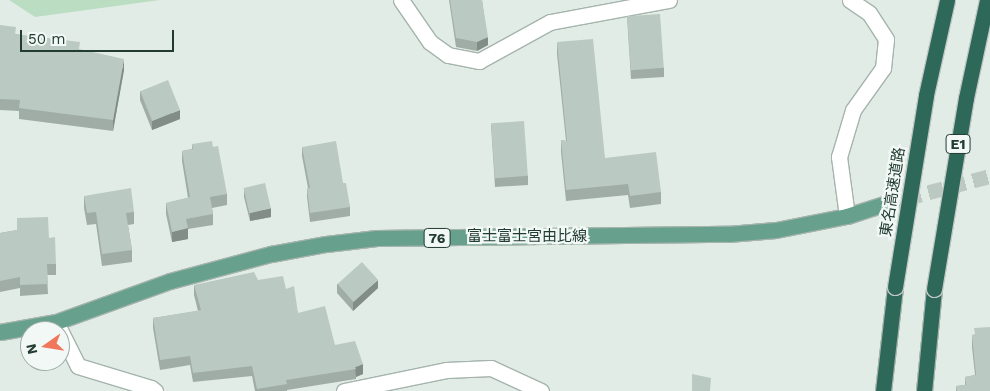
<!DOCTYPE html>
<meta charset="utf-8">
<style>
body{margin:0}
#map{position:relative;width:990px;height:391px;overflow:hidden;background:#e2ece7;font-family:"Work Sans","Noto Sans JP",sans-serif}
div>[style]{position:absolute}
.green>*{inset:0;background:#bbddc2}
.primary-tunnel>*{height:15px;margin-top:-7.5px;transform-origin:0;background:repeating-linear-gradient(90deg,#bcc9c3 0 15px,transparent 0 23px)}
.roads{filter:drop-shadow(1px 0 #a5b4ad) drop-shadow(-1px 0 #a5b4ad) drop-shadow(0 1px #a5b4ad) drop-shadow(0 -1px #a5b4ad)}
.minor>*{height:15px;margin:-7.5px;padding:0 7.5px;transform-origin:7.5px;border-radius:7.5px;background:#fff}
.primary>*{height:15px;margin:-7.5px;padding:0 7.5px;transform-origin:7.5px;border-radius:7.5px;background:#67a18e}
.motorway>*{height:15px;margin:-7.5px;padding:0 7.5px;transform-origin:7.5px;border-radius:7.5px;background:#2e6858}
.bridges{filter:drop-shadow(1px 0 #c1c8c6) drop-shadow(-1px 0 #c1c8c6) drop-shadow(0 1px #c1c8c6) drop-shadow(0 -1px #c1c8c6)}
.motorway-bridge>*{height:15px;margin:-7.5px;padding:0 7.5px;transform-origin:7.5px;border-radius:7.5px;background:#2e6858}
.wall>*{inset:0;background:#a0ada7}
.shaded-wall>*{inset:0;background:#828d88}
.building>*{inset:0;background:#bac9c2;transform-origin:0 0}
span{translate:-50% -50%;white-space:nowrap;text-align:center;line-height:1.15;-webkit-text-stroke:4.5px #f2f8f5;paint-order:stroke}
.shield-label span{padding:1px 4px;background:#f2f8f5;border:1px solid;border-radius:4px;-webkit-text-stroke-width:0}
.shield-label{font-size:14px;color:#223c33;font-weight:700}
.street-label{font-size:15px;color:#223c33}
.north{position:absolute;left:20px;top:321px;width:50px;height:50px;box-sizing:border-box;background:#f2f8f5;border:1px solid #9fada7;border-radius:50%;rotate:257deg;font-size:14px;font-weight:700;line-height:20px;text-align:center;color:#223c33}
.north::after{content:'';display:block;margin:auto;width:18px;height:22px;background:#f0765c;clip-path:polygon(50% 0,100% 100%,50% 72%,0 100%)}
.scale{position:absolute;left:20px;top:30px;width:154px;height:22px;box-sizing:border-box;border:2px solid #223c33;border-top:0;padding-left:6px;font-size:15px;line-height:18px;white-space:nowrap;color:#223c33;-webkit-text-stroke:4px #f2f8f5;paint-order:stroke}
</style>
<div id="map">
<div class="green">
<div style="clip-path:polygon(9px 0,160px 0,35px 17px)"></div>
</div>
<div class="primary-tunnel">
<div style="left:884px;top:204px;width:110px;rotate:-14.8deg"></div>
</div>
<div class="roads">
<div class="minor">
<div style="left:401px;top:0;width:51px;rotate:55.4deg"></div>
<div style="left:430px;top:42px;width:22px;rotate:36deg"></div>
<div style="left:448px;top:55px;width:32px;rotate:11deg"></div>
<div style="left:479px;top:61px;width:81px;rotate:-28.8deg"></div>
<div style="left:550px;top:22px;width:121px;rotate:-10.5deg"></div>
<div style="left:847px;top:216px;width:60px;rotate:-97.7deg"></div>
<div style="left:839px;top:157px;width:49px;rotate:-73.4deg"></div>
<div style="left:853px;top:110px;width:52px;rotate:-54.5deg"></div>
<div style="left:883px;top:68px;width:29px;rotate:-84deg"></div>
<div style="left:886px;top:39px;width:31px;rotate:-123deg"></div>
<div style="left:869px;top:13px;width:23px;rotate:-146deg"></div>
<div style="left:56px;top:322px;width:49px;rotate:63.4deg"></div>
<div style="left:78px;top:366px;width:76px;rotate:16.8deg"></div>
<div style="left:151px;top:388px;width:5px;rotate:37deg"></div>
<div style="left:344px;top:391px;width:104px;rotate:-11.6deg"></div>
<div style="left:446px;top:370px;width:45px;rotate:-2.5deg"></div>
<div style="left:491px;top:368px;width:55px;rotate:24.7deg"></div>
</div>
<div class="primary">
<div style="left:0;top:332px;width:57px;rotate:-10.1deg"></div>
<div style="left:56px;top:322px;width:121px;rotate:-19.8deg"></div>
<div style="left:170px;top:281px;width:105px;rotate:-15deg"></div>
<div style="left:271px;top:254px;width:56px;rotate:-10.3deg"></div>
<div style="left:326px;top:244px;width:51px;rotate:-6.7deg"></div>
<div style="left:377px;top:238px;width:351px;rotate:-0.7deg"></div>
<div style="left:728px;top:234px;width:48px;rotate:-4.8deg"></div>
<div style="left:776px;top:230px;width:72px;rotate:-11.2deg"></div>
<div style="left:847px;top:216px;width:39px;rotate:-18deg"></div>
</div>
<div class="motorway">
<div style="left:883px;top:391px;width:105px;rotate:-83.4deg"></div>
<div style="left:924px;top:391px;width:102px;rotate:-84.4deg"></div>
</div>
</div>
<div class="bridges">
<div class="motorway-bridge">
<div style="left:895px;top:287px;width:194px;rotate:-80.8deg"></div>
<div style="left:926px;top:95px;width:97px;rotate:-77.5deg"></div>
<div style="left:934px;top:289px;width:194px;rotate:-80.5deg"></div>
<div style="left:966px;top:98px;width:100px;rotate:-77.9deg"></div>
</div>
</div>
<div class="wall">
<div style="clip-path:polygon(449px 0,482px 0,488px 45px,477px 51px,456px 47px)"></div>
<div style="clip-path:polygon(627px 16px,664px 68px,664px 77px,631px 79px)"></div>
<div style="clip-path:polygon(0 25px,16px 34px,80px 50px,124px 70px,113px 131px,19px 119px,19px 111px,0 110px)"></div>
<div style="clip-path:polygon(557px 42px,605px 158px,661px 192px,661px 204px,630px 208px,628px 195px,566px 201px,561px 152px,561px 140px,566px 141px,557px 54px)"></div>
<div style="clip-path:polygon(140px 91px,180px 119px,152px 130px,140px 100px)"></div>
<div style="clip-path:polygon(491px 124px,528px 176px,528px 185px,495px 187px)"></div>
<div style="clip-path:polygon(192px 144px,227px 194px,227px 205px,212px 208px,213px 214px,213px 225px,188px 229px,188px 239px,172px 242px,166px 214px,166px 203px,188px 198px,182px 161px,182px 151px,192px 149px)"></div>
<div style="clip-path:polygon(302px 147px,343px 183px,350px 207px,350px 216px,310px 222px,307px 197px,307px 188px,308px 188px,302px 156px)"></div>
<div style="clip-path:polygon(244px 188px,271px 217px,250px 221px,244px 197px)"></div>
<div style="clip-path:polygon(84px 196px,134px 212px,134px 224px,128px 225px,132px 250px,132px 262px,102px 266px,96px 224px,87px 225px,84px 208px)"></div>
<div style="clip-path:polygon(17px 218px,49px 238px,56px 264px,56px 275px,47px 275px,48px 294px,20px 296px,20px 288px,0 292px,0 233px,17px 230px)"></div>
<div style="clip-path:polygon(258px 280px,286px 289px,298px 313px,335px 345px,363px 374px,356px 377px,356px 379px,287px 390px,287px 391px,255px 391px,252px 376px,193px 382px,190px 365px,160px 370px,153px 328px,153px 318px,198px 311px,194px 295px,194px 285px)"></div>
<div style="clip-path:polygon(337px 284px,378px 288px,353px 311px,337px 293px)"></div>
<div style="clip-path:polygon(972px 335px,990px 391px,956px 391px,956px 386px,965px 385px,965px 377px,975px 375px,972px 347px)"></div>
</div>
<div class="shaded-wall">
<div style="clip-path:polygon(488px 37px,488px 45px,477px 51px,477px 42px)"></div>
<div style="clip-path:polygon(124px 59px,124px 70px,113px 131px,113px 120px)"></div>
<div style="clip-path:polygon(180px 110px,180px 119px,152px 130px,152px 121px)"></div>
<div style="clip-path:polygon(271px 208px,271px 217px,250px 221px,250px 213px)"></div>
<div style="clip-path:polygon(188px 228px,188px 239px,172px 242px,172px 232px)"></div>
<div style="clip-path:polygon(378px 280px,378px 288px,353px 311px,353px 302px)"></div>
<div style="clip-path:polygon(363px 364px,363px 374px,356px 377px,355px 367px)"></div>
</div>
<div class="building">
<div style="clip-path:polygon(450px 0,482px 0,488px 37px,477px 42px,456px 38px)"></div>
<div style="left:660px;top:14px;width:54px;height:33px;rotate:86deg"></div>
<div style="clip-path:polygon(0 25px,16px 27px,15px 34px,80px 42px,79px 49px,124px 59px,113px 120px,19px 108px,20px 100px,0 99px)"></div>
<div style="clip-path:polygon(593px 39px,605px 158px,656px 152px,661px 192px,630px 196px,628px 184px,566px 190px,561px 140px,567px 141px,557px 42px)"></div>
<div style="left:168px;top:80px;width:32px;height:30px;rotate:68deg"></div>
<div style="left:524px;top:121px;width:55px;height:33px;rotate:86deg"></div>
<div style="clip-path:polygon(212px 141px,213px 147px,218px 146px,227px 194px,210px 197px,213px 214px,186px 219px,188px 228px,172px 232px,166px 203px,190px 197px,182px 151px,193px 149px,192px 144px)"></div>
<div style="clip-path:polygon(336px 141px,343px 183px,346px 183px,350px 207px,310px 213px,307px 188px,310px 188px,302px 147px)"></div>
<div style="left:265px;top:183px;width:26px;height:22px;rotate:77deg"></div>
<div style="clip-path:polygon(131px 188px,134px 212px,126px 213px,132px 250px,102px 254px,96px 212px,87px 213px,84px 196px)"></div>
<div style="clip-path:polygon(48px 217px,49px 238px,55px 237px,56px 264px,47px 264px,48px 284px,20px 285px,20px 277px,0 281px,0 233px,17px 230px,17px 218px)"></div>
<div style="left:362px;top:262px;width:24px;height:33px;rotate:48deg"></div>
<div style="clip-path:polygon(254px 272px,258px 280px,283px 276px,286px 289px,294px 286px,298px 313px,325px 306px,335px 345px,355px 341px,363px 364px,355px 367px,356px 369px,286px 380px,287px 384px,257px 389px,252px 366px,193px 373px,190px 356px,160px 360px,153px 318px,201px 310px,194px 285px)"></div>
<div style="clip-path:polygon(990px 327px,990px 391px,957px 391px,956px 386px,966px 385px,965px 377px,976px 375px,972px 335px,975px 334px,974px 328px)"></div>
<div style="clip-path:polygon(692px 374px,711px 378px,710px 391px,692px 391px)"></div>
</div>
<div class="shield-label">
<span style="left:958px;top:144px">E1</span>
<span style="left:437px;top:238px">76</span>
</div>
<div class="street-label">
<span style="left:893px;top:192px;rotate:-81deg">東名高速道路</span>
<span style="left:527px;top:237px">富士富士宮由比線</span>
</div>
<div class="north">N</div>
<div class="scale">50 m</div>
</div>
